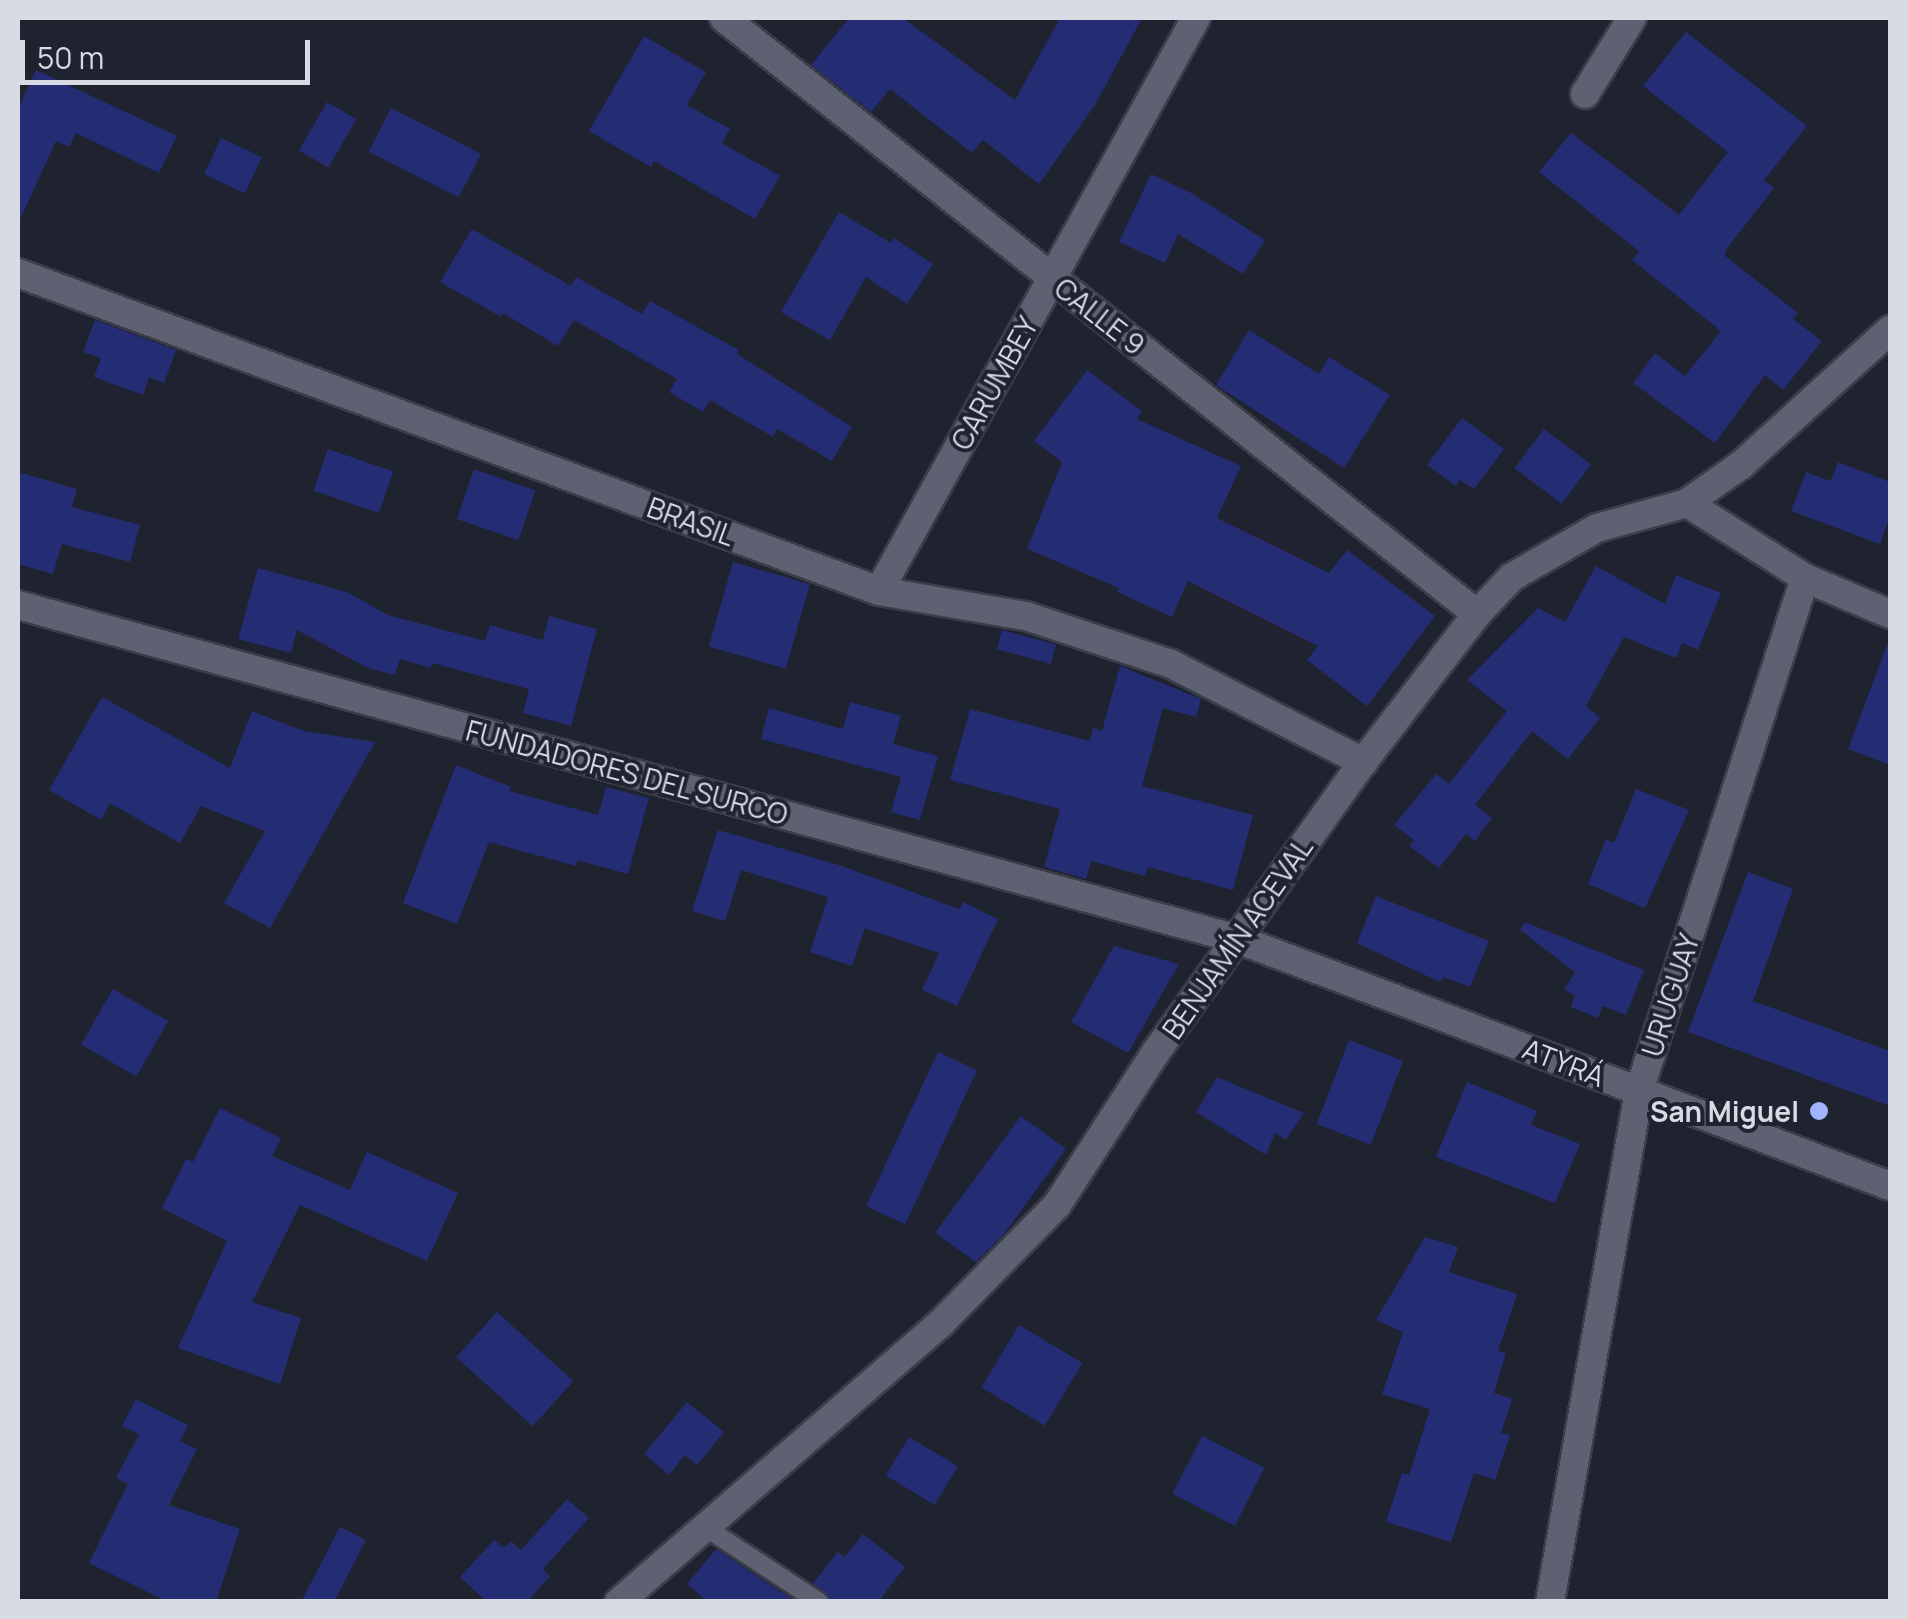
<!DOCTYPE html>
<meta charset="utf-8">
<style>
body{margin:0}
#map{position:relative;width:1908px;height:1619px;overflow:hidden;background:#1f2330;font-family:Manrope,sans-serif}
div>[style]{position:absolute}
.building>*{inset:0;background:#242c73;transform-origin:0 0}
.roads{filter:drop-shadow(2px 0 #3b3d49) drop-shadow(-2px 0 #3b3d49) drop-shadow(0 2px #3b3d49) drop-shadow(0 -2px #3b3d49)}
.service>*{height:18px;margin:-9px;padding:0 9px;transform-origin:9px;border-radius:9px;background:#5d6171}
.minor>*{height:28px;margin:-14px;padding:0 14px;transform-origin:14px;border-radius:14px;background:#5d6171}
.tertiary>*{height:28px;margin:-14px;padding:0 14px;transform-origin:14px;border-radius:14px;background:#5d6171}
.dots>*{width:28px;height:28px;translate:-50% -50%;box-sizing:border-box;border:5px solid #1f2330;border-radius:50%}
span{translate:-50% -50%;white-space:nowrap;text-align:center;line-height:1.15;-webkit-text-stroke:8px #1f2330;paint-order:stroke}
.street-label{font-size:28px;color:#d8dae4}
.poi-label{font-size:28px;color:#d8dae4;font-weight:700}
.right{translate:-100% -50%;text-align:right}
.frame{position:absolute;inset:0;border:20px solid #d8dae4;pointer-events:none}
.scale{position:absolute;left:20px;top:40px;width:290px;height:45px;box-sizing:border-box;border:5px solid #d8dae4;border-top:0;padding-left:12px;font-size:30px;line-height:35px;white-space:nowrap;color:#d8dae4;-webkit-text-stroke:8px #1f2330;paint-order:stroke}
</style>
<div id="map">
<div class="building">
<div style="clip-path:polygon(849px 18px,903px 18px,1015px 100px,1060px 18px,1142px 18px,1095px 105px,1039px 184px,983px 140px,972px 153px,890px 89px,871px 112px,811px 65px)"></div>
<div style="clip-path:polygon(1686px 32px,1807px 126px,1764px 180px,1774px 188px,1725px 251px,1725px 256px,1798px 313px,1793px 319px,1822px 341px,1783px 390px,1765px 375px,1715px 443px,1633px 383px,1655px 353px,1685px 376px,1721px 331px,1632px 260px,1639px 251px,1539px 172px,1571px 133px,1679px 215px,1728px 152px,1643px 86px)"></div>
<div style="clip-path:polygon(644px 36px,706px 72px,687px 105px,730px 129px,722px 143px,780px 176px,755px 219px,654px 161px,651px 167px,589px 131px)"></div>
<div style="clip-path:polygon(36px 70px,177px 136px,159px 173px,76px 133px,69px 147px,56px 141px,18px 224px,18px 108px)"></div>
<div style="left:327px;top:102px;width:34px;height:56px;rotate:30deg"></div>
<div style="left:391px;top:108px;width:101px;height:49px;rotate:27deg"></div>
<div style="left:221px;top:138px;width:45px;height:40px;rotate:25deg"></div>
<div style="clip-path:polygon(1151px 174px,1191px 193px,1265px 240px,1243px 274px,1178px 234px,1165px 263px,1119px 242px)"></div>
<div style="clip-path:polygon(839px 212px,891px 243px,894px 238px,933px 264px,907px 304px,866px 277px,830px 340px,781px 312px)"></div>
<div style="clip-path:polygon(472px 229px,571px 286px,576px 277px,642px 314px,650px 301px,739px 350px,737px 354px,852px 427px,832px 461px,777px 429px,773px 437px,710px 400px,703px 412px,669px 392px,677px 379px,574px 320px,558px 346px,503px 313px,501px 317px,440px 282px)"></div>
<div style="clip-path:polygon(95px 320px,176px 350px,164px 383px,149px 377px,143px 395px,94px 377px,101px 358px,83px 352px)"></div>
<div style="clip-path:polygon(1249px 330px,1319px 374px,1329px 357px,1390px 395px,1344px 468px,1216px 385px)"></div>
<div style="clip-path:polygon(1087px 370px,1142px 411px,1137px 419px,1241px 466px,1217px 518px,1329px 573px,1347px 550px,1435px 616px,1367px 706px,1307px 660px,1318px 646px,1188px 581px,1172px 617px,1117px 592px,1119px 588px,1027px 549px,1062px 462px,1034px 441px)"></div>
<div style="clip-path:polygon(1462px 418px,1504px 449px,1474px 489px,1460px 480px,1456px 486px,1427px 465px)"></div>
<div style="left:1544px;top:429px;width:59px;height:49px;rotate:37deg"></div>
<div style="left:328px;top:449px;width:69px;height:44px;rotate:19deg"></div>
<div style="clip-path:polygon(1838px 462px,1890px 482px,1890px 516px,1880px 544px,1791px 511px,1806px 472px,1831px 481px)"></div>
<div style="left:474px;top:469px;width:65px;height:53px;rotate:19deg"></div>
<div style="clip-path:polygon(18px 472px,77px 489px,72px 507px,140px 525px,130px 562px,62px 544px,53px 574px,18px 564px)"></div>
<div style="left:733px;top:562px;width:80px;height:88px;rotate:16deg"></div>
<div style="clip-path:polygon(1596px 566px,1665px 604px,1676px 575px,1721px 593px,1698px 650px,1682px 643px,1676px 658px,1624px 637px,1586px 706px,1600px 718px,1568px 759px,1532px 731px,1475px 805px,1492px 818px,1475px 841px,1466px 834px,1439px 868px,1409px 846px,1414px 840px,1394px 825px,1436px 774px,1449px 784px,1507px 711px,1467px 680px,1538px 608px,1565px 622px)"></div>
<div style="clip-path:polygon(258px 568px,347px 592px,388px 615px,485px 641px,490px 625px,543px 640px,549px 616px,597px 629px,571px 726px,523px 713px,529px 689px,432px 663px,431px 668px,400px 659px,395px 675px,368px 668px,297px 630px,291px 653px,238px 639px)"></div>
<div style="left:1002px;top:630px;width:56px;height:20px;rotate:15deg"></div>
<div style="clip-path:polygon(1887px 645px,1890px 645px,1890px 765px,1848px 749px)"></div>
<div style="clip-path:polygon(1120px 666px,1201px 699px,1196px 717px,1163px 708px,1142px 786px,1253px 815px,1233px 890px,1148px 867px,1145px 876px,1091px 861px,1086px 879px,1044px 867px,1060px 809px,950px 780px,970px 709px,1090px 741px,1093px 728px,1102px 731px)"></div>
<div style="clip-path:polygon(102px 697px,230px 768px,252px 711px,304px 731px,375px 742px,270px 928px,224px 903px,265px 831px,201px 806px,180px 843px,110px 803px,101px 820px,49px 790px)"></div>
<div style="clip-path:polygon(850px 702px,901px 716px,893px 744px,938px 756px,920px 820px,891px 812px,901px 777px,761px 739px,769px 708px,843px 729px)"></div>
<div style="clip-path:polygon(456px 765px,511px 787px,509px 791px,598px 815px,606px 787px,649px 798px,628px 874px,577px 860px,576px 866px,489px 842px,457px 924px,403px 903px)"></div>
<div style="clip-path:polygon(1636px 789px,1689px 810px,1645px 908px,1588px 884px,1606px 839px,1614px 843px)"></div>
<div style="clip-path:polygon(718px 830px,839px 865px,959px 909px,963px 902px,998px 919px,957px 1006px,922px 990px,939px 953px,865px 928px,852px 966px,810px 952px,828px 897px,741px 870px,725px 921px,692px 911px)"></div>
<div style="clip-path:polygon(1748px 872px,1793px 889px,1753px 1001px,1890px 1051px,1890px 1106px,1688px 1032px)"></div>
<div style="clip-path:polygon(1376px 896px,1489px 941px,1470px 987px,1443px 977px,1440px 982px,1357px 943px)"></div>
<div style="clip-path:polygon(1525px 922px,1644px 970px,1626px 1015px,1603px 1006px,1598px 1018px,1571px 1007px,1575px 995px,1564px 990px,1575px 972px,1520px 930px)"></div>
<div style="clip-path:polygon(1114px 946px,1179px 964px,1128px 1053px,1071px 1022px)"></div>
<div style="left:113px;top:989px;width:64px;height:64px;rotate:30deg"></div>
<div style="left:1349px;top:1040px;width:58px;height:90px;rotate:21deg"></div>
<div style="left:938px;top:1052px;width:43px;height:170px;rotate:25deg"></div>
<div style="clip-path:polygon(1217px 1077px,1219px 1078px,1304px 1113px,1286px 1140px,1275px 1133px,1266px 1155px,1196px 1112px)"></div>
<div style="clip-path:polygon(1467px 1082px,1537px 1111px,1531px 1125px,1580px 1144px,1555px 1203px,1436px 1157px)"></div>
<div style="clip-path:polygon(220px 1108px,281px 1138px,272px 1156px,350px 1190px,367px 1152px,458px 1193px,427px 1261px,300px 1205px,252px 1302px,301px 1318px,280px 1384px,178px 1348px,227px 1241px,162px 1208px,186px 1159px,193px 1162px)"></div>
<div style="clip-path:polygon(1021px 1116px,1066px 1149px,1004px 1234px,976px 1262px,935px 1233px)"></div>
<div style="clip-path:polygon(1425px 1237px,1458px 1247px,1449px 1272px,1517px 1294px,1498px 1351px,1506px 1353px,1494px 1393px,1512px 1399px,1501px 1433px,1510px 1435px,1495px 1480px,1474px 1473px,1451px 1542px,1386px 1522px,1402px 1473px,1409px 1475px,1430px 1409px,1382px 1394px,1403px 1332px,1376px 1320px)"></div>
<div style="left:497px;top:1312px;width:103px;height:61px;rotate:42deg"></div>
<div style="left:1019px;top:1325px;width:74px;height:73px;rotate:31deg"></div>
<div style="clip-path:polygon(136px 1399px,188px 1425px,180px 1441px,197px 1449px,169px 1505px,240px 1529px,216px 1602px,168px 1602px,89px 1563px,128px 1484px,116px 1478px,139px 1434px,122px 1426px)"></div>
<div style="clip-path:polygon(687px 1402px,724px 1432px,697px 1465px,685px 1455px,669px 1475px,644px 1454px)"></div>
<div style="left:1202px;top:1436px;width:70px;height:65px;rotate:27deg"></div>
<div style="left:909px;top:1437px;width:57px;height:45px;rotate:31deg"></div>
<div style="clip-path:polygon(567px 1499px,589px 1518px,543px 1569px,550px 1576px,527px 1602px,487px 1602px,460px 1577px,494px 1540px,504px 1548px,511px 1541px,521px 1550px)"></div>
<div style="clip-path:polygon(340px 1527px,366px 1540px,334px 1602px,301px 1602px)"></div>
<div style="clip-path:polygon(863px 1534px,905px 1567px,878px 1602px,831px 1602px,813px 1583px,838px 1552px,845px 1557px)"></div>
<div style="clip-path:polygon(716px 1549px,796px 1602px,708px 1602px,687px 1584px)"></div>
</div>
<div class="roads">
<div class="service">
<div style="left:705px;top:1527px;width:136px;rotate:33.3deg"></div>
</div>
<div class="minor">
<div style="left:724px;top:18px;width:960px;rotate:38.36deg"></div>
<div style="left:1585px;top:94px;width:89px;rotate:-58.3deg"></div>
<div style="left:18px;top:273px;width:918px;rotate:20.27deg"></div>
<div style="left:879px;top:591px;width:149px;rotate:9.7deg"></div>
<div style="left:1026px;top:616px;width:153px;rotate:18.3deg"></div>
<div style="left:1171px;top:664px;width:216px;rotate:27deg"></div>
<div style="left:1687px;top:503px;width:140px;rotate:32.4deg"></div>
<div style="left:1805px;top:578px;width:92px;rotate:23deg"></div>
<div style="left:879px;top:591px;width:655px;rotate:-61.05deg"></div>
<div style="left:18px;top:605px;width:1264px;rotate:15.32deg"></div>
<div style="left:1237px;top:939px;width:698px;rotate:20.72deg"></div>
<div style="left:1550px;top:1602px;width:519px;rotate:-80.12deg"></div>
<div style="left:1639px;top:1091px;width:539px;rotate:-72.07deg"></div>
</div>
<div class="tertiary">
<div style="left:619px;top:1602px;width:427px;rotate:-40.9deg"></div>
<div style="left:942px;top:1322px;width:164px;rotate:-45.5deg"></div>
<div style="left:1057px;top:1205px;width:182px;rotate:-57.1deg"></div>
<div style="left:1156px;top:1052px;width:356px;rotate:-54.5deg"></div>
<div style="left:1363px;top:762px;width:187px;rotate:-52.4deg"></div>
<div style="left:1477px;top:614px;width:51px;rotate:-46.6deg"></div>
<div style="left:1512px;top:577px;width:98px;rotate:-30deg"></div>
<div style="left:1597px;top:528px;width:93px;rotate:-15.5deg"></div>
<div style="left:1687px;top:503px;width:66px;rotate:-35.1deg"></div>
<div style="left:1741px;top:465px;width:201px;rotate:-42.2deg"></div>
</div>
</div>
<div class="dots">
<div style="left:1819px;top:1111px;background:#a1b3fd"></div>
</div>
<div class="street-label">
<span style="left:1100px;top:316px;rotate:38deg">CALLE 9</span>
<span style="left:994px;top:383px;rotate:-61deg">CARUMBEY</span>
<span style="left:691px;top:521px;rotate:20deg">BRASIL</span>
<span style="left:627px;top:772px;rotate:15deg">FUNDADORES DEL SURCO</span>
<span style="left:1237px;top:938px;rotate:-55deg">BENJAMÍN ACEVAL</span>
<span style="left:1670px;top:995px;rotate:-72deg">URUGUAY</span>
<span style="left:1564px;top:1062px;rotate:21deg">ATYRÁ</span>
</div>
<div class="poi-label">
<span class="right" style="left:1799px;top:1111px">San Miguel</span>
</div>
<div class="frame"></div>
<div class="scale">50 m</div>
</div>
